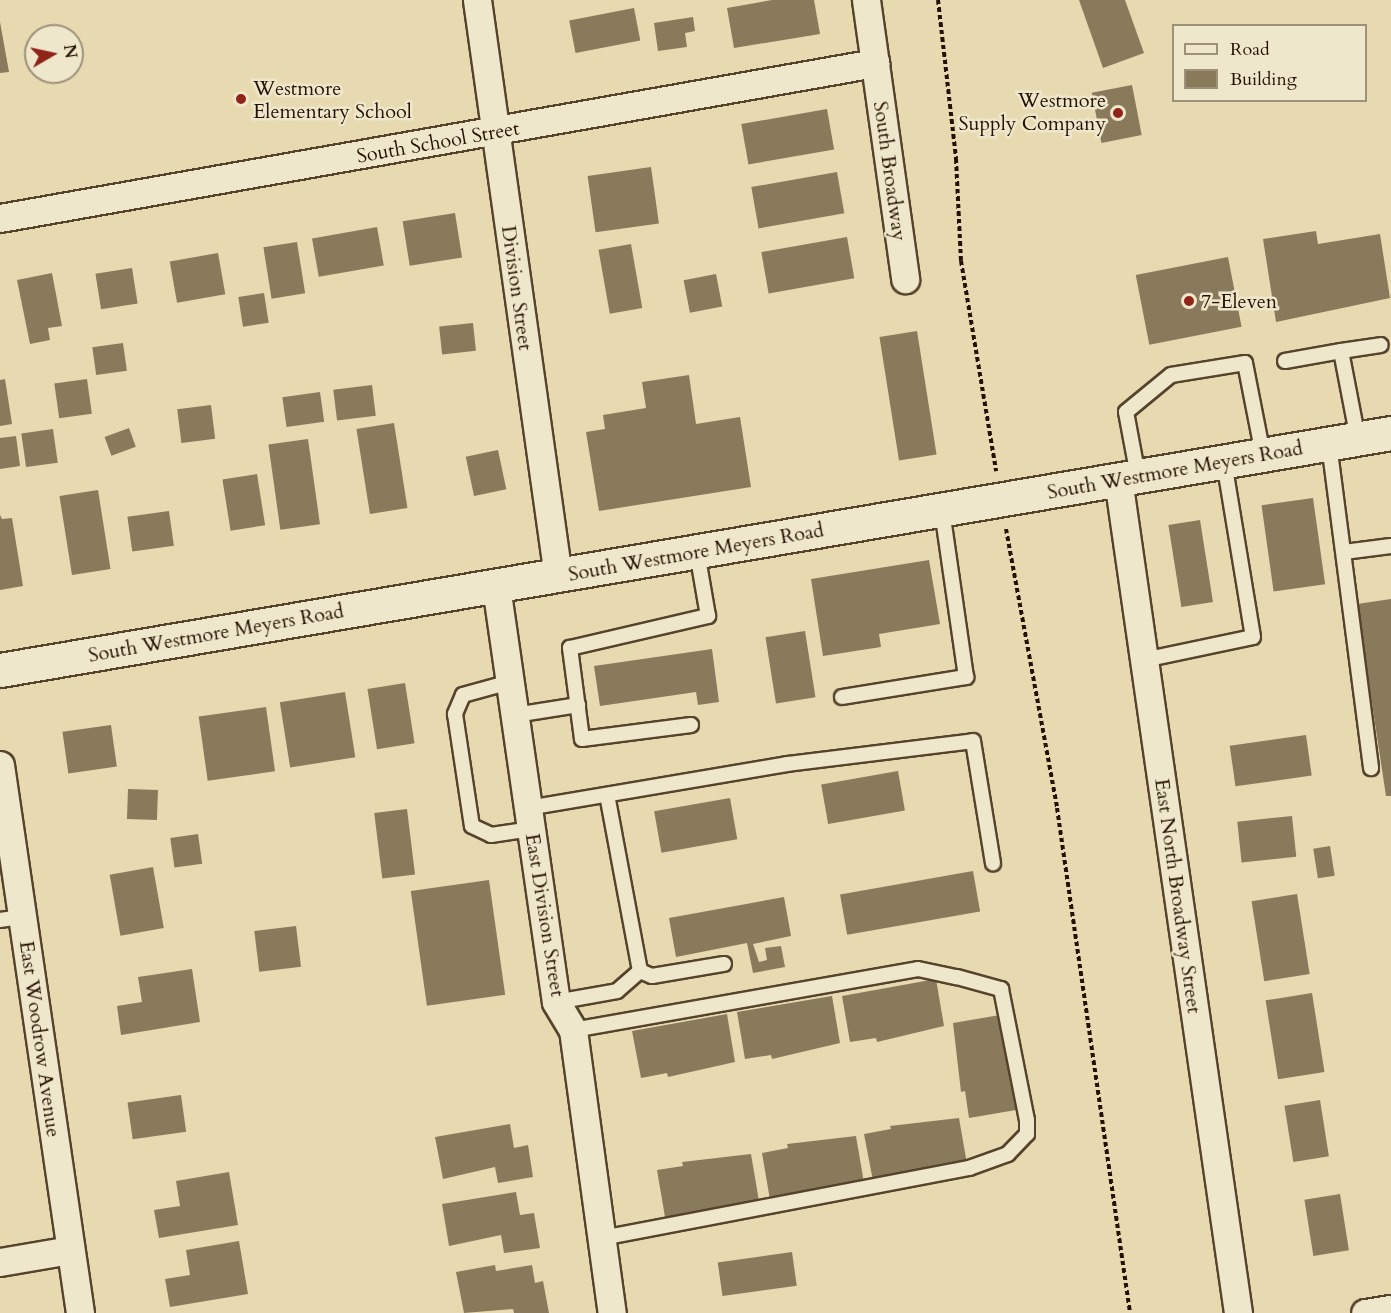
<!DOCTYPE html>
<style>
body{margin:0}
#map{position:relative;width:1391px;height:1313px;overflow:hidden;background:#e7dab0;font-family:Cardo,serif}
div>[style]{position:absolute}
.building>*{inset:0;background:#897a5c;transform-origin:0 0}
.path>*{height:4px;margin-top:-2px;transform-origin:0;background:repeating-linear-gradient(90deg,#241100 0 4.5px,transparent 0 7.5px)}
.roads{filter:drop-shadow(2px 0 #55432c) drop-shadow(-2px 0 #55432c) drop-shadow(0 2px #55432c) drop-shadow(0 -2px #55432c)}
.service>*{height:14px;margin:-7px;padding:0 7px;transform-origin:7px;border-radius:7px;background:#efe7cc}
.minor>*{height:27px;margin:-13.5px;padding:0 13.5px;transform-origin:13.5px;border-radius:13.5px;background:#efe7cc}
.tertiary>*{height:33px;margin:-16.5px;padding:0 16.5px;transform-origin:16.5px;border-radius:16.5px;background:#efe7cc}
.dots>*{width:16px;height:16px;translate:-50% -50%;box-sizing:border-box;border:3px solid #efe7cc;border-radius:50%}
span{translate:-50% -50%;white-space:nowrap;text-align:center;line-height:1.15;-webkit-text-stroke:5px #efe7cc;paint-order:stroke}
.poi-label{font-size:20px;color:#241100}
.left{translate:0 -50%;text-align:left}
.right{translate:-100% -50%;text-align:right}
.street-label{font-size:20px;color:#241100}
.legend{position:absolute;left:1172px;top:24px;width:195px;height:78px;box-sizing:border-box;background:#efe7cc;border:2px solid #9e917a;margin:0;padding:8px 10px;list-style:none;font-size:18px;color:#241100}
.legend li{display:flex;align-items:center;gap:12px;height:30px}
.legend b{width:30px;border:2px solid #9e917a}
.north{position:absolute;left:24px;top:24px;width:60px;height:60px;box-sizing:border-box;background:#efe7cc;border:2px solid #9e917a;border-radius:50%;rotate:81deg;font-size:16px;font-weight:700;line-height:24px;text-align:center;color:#241100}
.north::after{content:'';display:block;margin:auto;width:21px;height:27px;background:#8f2418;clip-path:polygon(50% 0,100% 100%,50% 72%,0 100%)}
</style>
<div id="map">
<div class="building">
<div style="clip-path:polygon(772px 0,814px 0,820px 34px,734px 48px,727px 8px)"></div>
<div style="clip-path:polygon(1079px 0,1125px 0,1144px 53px,1103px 68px)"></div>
<div style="left:634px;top:8px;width:33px;height:66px;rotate:79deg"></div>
<div style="clip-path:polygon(693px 17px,695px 31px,685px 33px,687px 47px,658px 51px,654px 23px)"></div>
<div style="clip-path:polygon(0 22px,9px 72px,0 73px)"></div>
<div style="left:1132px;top:85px;width:51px;height:41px;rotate:79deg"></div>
<div style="left:827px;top:109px;width:41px;height:87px;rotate:80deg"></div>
<div style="left:651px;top:167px;width:57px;height:64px;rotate:82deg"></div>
<div style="left:837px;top:172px;width:42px;height:87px;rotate:80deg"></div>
<div style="left:455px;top:213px;width:45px;height:53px;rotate:81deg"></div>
<div style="left:377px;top:227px;width:39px;height:66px;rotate:80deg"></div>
<div style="clip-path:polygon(1316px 231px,1318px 244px,1380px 234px,1390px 298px,1276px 322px,1263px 239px)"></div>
<div style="left:847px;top:237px;width:42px;height:87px;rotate:80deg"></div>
<div style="left:297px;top:242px;width:52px;height:34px;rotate:81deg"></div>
<div style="left:631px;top:244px;width:65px;height:33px;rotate:80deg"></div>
<div style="left:218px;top:253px;width:42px;height:49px;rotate:80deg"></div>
<div style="left:1228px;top:257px;width:71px;height:94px;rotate:79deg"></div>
<div style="left:132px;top:268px;width:36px;height:37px;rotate:81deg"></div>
<div style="clip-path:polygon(52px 273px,62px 326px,48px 328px,50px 340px,30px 344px,17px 280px)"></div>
<div style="left:716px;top:274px;width:33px;height:33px;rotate:79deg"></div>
<div style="left:264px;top:293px;width:30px;height:26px;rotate:81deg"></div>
<div style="left:473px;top:323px;width:28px;height:34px;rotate:84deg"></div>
<div style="left:917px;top:331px;width:125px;height:38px;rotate:81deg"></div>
<div style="left:123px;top:343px;width:28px;height:31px;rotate:82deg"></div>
<div style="clip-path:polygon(689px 375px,696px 424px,740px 417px,751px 487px,599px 511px,586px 432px,605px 429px,603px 415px,646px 408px,642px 382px)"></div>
<div style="clip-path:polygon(5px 379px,12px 424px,0 426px,0 380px)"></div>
<div style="left:87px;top:379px;width:35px;height:33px;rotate:82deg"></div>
<div style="left:372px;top:385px;width:31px;height:39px;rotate:83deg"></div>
<div style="left:320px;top:392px;width:30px;height:38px;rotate:82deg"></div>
<div style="left:211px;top:405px;width:34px;height:34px;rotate:83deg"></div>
<div style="left:394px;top:423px;width:86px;height:38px;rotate:81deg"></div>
<div style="left:129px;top:428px;width:20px;height:26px;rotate:70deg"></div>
<div style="left:53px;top:429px;width:34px;height:32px;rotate:82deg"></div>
<div style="clip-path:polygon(16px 436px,20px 466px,0 469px,0 438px)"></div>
<div style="left:308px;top:439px;width:86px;height:40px;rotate:82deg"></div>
<div style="left:498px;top:450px;width:40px;height:33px;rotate:78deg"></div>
<div style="left:257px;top:474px;width:52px;height:35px;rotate:81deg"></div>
<div style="left:98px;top:490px;width:80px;height:39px;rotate:81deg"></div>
<div style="left:1313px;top:498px;width:87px;height:52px;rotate:82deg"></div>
<div style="left:169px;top:511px;width:35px;height:42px;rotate:82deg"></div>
<div style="clip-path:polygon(0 515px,2px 519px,12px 518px,23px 586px,0 590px)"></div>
<div style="left:1200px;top:520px;width:83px;height:32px;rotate:81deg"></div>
<div style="clip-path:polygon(929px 560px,940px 624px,879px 634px,881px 647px,823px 656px,811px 579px)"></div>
<div style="clip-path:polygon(1391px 599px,1391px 796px,1386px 796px,1357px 604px)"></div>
<div style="left:805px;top:631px;width:67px;height:40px;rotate:81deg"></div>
<div style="clip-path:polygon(712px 649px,719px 702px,698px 705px,696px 692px,600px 706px,594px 666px)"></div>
<div style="left:405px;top:683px;width:61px;height:38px;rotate:81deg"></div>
<div style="left:345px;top:692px;width:66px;height:66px;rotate:81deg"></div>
<div style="left:266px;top:707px;width:65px;height:68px;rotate:82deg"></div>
<div style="left:111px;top:725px;width:42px;height:49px;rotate:82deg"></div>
<div style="left:1306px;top:735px;width:41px;height:77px;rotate:82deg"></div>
<div style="left:898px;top:771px;width:40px;height:78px;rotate:80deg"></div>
<div style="left:128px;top:789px;width:30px;height:30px;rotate:2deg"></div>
<div style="left:730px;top:798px;width:42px;height:77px;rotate:80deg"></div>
<div style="left:407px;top:809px;width:66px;height:33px;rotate:83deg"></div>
<div style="left:1292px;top:816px;width:41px;height:55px;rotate:84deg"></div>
<div style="left:198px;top:834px;width:30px;height:28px;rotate:82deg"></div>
<div style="left:1330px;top:846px;width:30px;height:17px;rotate:81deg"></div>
<div style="left:153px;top:867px;width:62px;height:44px;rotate:80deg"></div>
<div style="left:973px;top:871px;width:41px;height:135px;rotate:80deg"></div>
<div style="left:489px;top:880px;width:116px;height:79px;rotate:82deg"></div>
<div style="left:1297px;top:894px;width:81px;height:46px;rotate:81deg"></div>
<div style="clip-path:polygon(784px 897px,791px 936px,753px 944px,759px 962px,767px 960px,765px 948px,781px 946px,785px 967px,753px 973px,747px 943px,676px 957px,669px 918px)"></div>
<div style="left:296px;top:926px;width:41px;height:42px;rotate:83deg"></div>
<div style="clip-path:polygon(192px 969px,200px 1022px,121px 1035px,117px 1006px,142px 1002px,138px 977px)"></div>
<div style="clip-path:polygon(936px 979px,944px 1026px,877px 1042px,876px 1038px,850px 1042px,842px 996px)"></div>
<div style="left:1312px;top:993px;width:80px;height:47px;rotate:81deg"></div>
<div style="clip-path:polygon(832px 996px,840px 1043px,772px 1059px,771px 1055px,745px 1059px,737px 1012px)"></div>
<div style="clip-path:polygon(727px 1014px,735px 1062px,668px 1077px,667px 1073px,641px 1078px,632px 1031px)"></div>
<div style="clip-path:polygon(1000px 1015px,1016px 1110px,969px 1118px,965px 1091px,961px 1092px,953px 1023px)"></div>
<div style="left:181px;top:1095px;width:37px;height:54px;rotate:82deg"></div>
<div style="left:1320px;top:1100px;width:57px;height:36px;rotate:81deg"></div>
<div style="clip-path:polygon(959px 1118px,967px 1164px,873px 1181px,864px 1134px,891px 1129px,890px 1126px)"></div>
<div style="clip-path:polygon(510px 1124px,514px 1148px,528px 1145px,533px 1177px,498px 1183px,495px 1167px,443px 1179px,435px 1137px)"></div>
<div style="clip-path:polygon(856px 1136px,864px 1183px,770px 1200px,762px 1153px,788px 1148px,787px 1144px)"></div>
<div style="clip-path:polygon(751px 1154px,759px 1201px,665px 1217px,657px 1170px,683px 1166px,682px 1162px)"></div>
<div style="clip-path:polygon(229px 1172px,238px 1225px,159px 1238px,154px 1210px,180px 1206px,176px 1181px)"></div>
<div style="clip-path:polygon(516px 1192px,520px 1215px,534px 1213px,540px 1248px,504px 1253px,501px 1235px,449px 1246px,442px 1204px)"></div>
<div style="left:1340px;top:1194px;width:57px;height:36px;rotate:81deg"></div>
<div style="clip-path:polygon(239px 1241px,248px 1294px,170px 1307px,165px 1279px,190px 1275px,186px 1250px)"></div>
<div style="left:792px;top:1252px;width:34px;height:75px;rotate:82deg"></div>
<div style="clip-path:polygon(495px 1265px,496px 1271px,532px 1265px,535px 1283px,543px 1281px,549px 1313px,514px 1313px,513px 1309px,464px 1313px,456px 1272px)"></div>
</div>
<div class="path">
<div style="left:938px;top:0;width:160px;rotate:83.5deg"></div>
<div style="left:956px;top:159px;width:102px;rotate:87.2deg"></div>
<div style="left:961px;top:261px;width:213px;rotate:80.5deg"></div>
<div style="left:1006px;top:529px;width:284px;rotate:79.6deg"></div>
<div style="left:1057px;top:808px;width:510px;rotate:81.77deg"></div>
</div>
<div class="roads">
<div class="service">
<div style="left:1341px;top:351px;width:40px;rotate:-8.5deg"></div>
<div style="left:1285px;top:361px;width:57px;rotate:-10.1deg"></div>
<div style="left:1341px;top:351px;width:90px;rotate:79.1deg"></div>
<div style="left:1329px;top:444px;width:327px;rotate:82.6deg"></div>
<div style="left:1138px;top:476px;width:65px;rotate:-100.6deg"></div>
<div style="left:1126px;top:412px;width:58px;rotate:-39.4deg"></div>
<div style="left:1171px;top:375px;width:75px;rotate:-9.2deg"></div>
<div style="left:1245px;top:363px;width:94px;rotate:78.9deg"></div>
<div style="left:1344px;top:552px;width:47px;rotate:-7.3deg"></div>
<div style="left:1144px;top:660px;width:111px;rotate:-11.9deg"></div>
<div style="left:1253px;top:637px;width:178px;rotate:-99.4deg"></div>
<div style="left:510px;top:682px;width:49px;rotate:164.5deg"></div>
<div style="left:463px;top:695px;width:21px;rotate:113deg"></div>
<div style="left:455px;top:714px;width:113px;rotate:81.4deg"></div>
<div style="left:472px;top:826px;width:21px;rotate:25deg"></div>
<div style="left:491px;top:835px;width:40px;rotate:-8.5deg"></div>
<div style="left:842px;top:697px;width:126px;rotate:-9.2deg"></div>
<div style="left:966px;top:677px;width:169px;rotate:-98.2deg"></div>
<div style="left:515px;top:715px;width:64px;rotate:-9deg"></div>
<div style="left:691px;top:725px;width:110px;rotate:172.7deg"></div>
<div style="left:582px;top:739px;width:92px;rotate:-97.5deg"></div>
<div style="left:570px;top:648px;width:142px;rotate:-13.1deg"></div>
<div style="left:708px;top:616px;width:65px;rotate:-99.8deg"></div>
<div style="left:528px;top:808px;width:263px;rotate:-9.6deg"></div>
<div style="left:787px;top:764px;width:187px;rotate:-7deg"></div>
<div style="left:973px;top:741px;width:124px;rotate:80.7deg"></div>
<div style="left:0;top:920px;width:22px;rotate:-8deg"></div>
<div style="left:640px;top:971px;width:13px;rotate:23deg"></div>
<div style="left:652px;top:976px;width:73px;rotate:-9.5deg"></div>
<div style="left:556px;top:1002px;width:62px;rotate:-10.2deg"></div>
<div style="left:617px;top:991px;width:30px;rotate:-41deg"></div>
<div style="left:640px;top:971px;width:179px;rotate:-100.6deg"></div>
<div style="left:573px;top:1030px;width:350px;rotate:-10deg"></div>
<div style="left:918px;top:969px;width:40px;rotate:12deg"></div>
<div style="left:957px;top:977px;width:46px;rotate:15.3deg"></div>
<div style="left:1001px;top:989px;width:134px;rotate:78.8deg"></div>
<div style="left:1027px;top:1120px;width:14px;rotate:90deg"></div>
<div style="left:1027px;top:1134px;width:28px;rotate:134deg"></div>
<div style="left:1008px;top:1154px;width:41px;rotate:160.3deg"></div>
<div style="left:969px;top:1168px;width:374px;rotate:169.2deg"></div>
</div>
<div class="minor">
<div style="left:477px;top:0;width:582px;rotate:82deg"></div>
<div style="left:866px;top:0;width:282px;rotate:82deg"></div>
<div style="left:0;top:218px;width:889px;rotate:-10.05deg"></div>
<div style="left:1118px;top:479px;width:843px;rotate:81.81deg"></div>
<div style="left:496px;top:586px;width:420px;rotate:81.8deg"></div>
<div style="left:556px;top:1002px;width:33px;rotate:59deg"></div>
<div style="left:573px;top:1030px;width:286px;rotate:82.2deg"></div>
<div style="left:0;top:765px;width:554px;rotate:81.69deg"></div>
<div style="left:0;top:1262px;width:71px;rotate:-9.7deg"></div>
<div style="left:1365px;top:1313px;width:26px;rotate:-9deg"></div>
</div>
<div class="tertiary">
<div style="left:0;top:670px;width:1411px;rotate:-9.67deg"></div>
</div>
</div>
<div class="dots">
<div style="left:241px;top:99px;background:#8f2418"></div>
<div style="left:1118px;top:113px;background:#8f2418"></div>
<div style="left:1189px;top:301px;background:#8f2418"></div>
</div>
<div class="poi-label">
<span class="left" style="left:253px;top:100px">Westmore<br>Elementary School</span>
<span class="right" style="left:1106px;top:112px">Westmore<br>Supply Company</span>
<span class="left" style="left:1201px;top:301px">7-Eleven</span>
</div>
<div class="street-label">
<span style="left:438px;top:142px;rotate:-10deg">South School Street</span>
<span style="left:890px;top:171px;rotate:82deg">South Broadway</span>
<span style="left:517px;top:288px;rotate:82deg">Division Street</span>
<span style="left:1175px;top:470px;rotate:-10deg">South Westmore Meyers Road</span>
<span style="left:696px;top:552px;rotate:-10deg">South Westmore Meyers Road</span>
<span style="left:216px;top:633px;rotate:-10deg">South Westmore Meyers Road</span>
<span style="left:1178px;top:896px;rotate:82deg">East North Broadway Street</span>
<span style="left:545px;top:915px;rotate:81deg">East Division Street</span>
<span style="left:40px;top:1039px;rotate:82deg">East Woodrow Avenue</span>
</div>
<ul class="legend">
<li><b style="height:8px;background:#efe7cc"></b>Road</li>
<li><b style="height:16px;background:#897a5c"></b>Building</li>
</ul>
<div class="north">N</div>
</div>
